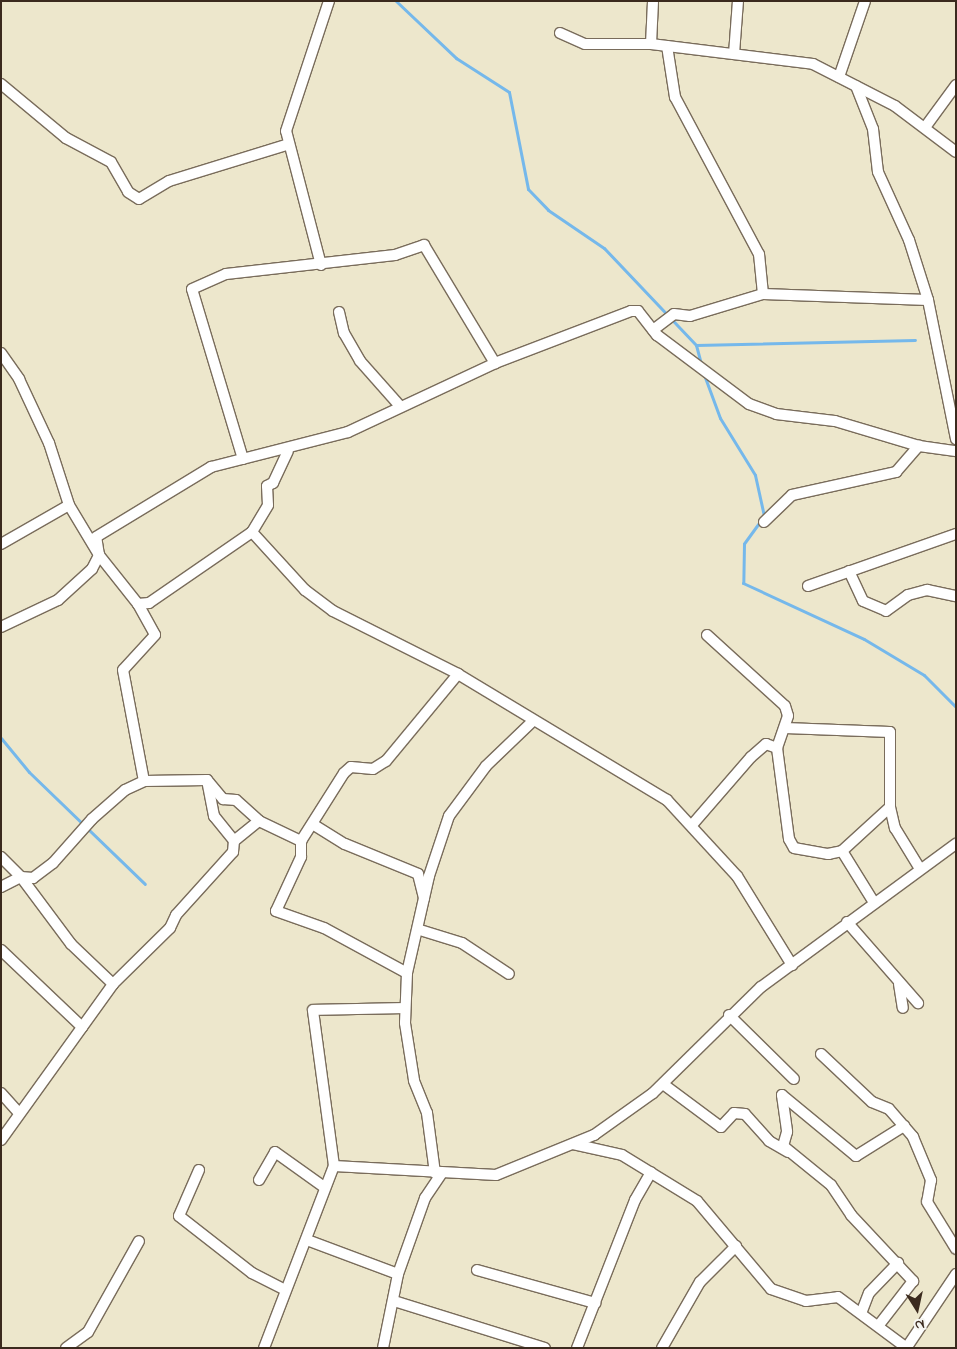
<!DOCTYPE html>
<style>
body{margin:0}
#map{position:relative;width:957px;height:1349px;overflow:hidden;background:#ede7cc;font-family:"Indie Flower",sans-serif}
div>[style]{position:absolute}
.stream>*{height:3px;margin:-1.5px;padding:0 1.5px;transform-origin:1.5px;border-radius:1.5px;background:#75b8eb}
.roads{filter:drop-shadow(1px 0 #796c5b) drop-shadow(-1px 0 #796c5b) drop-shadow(0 1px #796c5b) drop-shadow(0 -1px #796c5b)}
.street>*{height:10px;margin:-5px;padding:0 5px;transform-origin:5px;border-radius:5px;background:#fff}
span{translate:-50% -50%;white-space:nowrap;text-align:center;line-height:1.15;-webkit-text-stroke:4.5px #f6f6f2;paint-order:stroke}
.frame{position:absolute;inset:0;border:2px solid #3b2a1e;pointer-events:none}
.north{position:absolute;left:892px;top:1284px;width:50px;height:50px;-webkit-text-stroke:4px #f6f6f2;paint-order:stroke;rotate:170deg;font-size:14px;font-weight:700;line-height:20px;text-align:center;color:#3b2a1e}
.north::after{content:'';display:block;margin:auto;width:18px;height:22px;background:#3b2a1e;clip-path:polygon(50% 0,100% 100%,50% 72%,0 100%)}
</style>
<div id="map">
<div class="stream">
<div style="left:396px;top:1px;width:83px;rotate:43.5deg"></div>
<div style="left:456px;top:58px;width:63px;rotate:32.7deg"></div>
<div style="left:509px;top:92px;width:99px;rotate:78.9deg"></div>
<div style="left:528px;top:189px;width:29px;rotate:46deg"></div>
<div style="left:548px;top:210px;width:68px;rotate:34.2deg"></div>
<div style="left:604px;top:248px;width:134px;rotate:46.5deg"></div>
<div style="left:696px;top:345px;width:20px;rotate:75deg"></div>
<div style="left:696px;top:345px;width:219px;rotate:-1.3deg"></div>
<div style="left:703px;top:372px;width:49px;rotate:69.7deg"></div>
<div style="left:720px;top:418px;width:67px;rotate:58.4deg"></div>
<div style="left:755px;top:475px;width:42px;rotate:77.6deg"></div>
<div style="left:764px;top:516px;width:34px;rotate:126deg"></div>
<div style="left:744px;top:544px;width:39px;rotate:91deg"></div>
<div style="left:743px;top:583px;width:133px;rotate:24.8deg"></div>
<div style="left:864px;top:639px;width:70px;rotate:31deg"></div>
<div style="left:924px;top:675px;width:45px;rotate:45deg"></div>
<div style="left:1px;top:738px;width:44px;rotate:50.5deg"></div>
<div style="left:29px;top:772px;width:161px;rotate:44deg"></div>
</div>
<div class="roads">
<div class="street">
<div style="left:560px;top:33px;width:27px;rotate:24deg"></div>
<div style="left:585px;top:44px;width:66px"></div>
<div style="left:651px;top:44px;width:163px;rotate:7deg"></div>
<div style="left:813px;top:64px;width:92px;rotate:27.1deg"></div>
<div style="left:895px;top:106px;width:76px;rotate:37deg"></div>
<div style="left:651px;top:44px;width:43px;rotate:-87.3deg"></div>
<div style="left:667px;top:46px;width:52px;rotate:81.1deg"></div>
<div style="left:675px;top:97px;width:178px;rotate:61.9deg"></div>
<div style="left:759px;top:254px;width:40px;rotate:84.3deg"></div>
<div style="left:734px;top:54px;width:53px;rotate:-85.7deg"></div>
<div style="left:839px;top:77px;width:80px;rotate:-71.1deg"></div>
<div style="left:1px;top:84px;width:85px;rotate:39.7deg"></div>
<div style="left:66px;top:138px;width:51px;rotate:28.1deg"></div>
<div style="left:111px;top:162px;width:34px;rotate:60deg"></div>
<div style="left:128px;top:192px;width:13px;rotate:32deg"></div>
<div style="left:139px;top:199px;width:35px;rotate:-31deg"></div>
<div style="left:169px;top:181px;width:122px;rotate:-17.1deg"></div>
<div style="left:856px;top:86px;width:46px;rotate:68.4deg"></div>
<div style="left:873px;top:129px;width:43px;rotate:83.4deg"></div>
<div style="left:878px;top:172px;width:75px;rotate:65.5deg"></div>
<div style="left:909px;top:240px;width:63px;rotate:72.4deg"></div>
<div style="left:928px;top:300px;width:142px;rotate:78.6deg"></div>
<div style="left:926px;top:126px;width:51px;rotate:-53.8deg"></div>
<div style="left:321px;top:265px;width:138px;rotate:-104.6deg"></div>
<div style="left:286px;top:131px;width:137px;rotate:-71.7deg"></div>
<div style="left:339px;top:312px;width:22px;rotate:77deg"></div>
<div style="left:344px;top:333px;width:32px;rotate:60deg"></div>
<div style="left:360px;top:361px;width:59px;rotate:48.4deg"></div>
<div style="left:653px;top:330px;width:26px;rotate:-37deg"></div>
<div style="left:674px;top:314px;width:16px;rotate:7deg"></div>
<div style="left:690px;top:316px;width:76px;rotate:-16.8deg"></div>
<div style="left:763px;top:294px;width:165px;rotate:2.1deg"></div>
<div style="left:1px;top:353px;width:32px;rotate:55deg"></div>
<div style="left:19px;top:379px;width:71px;rotate:64.9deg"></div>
<div style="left:49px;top:443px;width:65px;rotate:72.1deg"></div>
<div style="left:69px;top:505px;width:58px;rotate:59deg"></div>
<div style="left:99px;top:555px;width:63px;rotate:51.5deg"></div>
<div style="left:138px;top:604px;width:35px;rotate:61deg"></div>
<div style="left:155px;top:635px;width:47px;rotate:132.4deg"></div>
<div style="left:123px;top:670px;width:113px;rotate:79.3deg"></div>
<div style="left:243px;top:459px;width:177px;rotate:-106.7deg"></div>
<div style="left:192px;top:289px;width:37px;rotate:-24deg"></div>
<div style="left:226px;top:274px;width:170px;rotate:-6.4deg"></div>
<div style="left:395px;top:255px;width:31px;rotate:-19deg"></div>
<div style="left:424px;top:245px;width:138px;rotate:59deg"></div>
<div style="left:764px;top:522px;width:39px;rotate:-44deg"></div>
<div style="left:792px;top:495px;width:107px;rotate:-12.5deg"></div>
<div style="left:896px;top:472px;width:35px;rotate:-49deg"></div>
<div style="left:252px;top:532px;width:79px;rotate:47.6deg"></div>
<div style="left:305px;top:590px;width:35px;rotate:37deg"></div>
<div style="left:333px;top:611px;width:140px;rotate:26.7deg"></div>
<div style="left:458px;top:674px;width:244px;rotate:31.1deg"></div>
<div style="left:667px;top:800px;width:103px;rotate:47.4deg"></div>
<div style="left:737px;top:876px;width:105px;rotate:58.3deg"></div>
<div style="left:1px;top:544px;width:78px;rotate:-29.8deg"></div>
<div style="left:849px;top:571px;width:33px;rotate:65deg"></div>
<div style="left:863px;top:601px;width:25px;rotate:23deg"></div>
<div style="left:886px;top:611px;width:27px;rotate:-36deg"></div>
<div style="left:908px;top:595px;width:20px;rotate:-15deg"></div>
<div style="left:927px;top:590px;width:30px;rotate:12deg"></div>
<div style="left:808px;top:586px;width:157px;rotate:-19.4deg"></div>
<div style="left:138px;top:604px;width:11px;rotate:-5deg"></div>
<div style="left:149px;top:603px;width:125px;rotate:-34.6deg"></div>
<div style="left:252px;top:532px;width:31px;rotate:-59deg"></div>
<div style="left:268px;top:505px;width:19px;rotate:-93deg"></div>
<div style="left:267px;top:486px;width:7px;rotate:-27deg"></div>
<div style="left:273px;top:483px;width:35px;rotate:-65deg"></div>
<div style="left:1px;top:627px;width:63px;rotate:-25.3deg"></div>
<div style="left:58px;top:600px;width:46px;rotate:-42.4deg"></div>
<div style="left:92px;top:569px;width:16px;rotate:-63deg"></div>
<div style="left:99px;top:555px;width:18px;rotate:-99deg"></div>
<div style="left:96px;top:537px;width:135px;rotate:-31.3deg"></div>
<div style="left:211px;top:467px;width:141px;rotate:-14.3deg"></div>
<div style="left:348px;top:432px;width:162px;rotate:-25.1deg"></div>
<div style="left:495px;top:363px;width:146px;rotate:-20.9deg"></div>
<div style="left:631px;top:311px;width:7px"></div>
<div style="left:638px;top:311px;width:31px;rotate:52deg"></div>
<div style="left:657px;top:335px;width:115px;rotate:36.9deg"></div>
<div style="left:749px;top:404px;width:29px;rotate:20deg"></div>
<div style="left:776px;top:414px;width:59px;rotate:6.8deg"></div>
<div style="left:835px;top:421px;width:88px;rotate:16.6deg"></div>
<div style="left:919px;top:446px;width:37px;rotate:8deg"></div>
<div style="left:707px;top:635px;width:105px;rotate:42.3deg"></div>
<div style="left:785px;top:706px;width:10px;rotate:73deg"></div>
<div style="left:788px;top:716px;width:34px;rotate:109deg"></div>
<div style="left:777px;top:748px;width:92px;rotate:82.5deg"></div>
<div style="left:789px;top:839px;width:10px;rotate:61deg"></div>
<div style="left:794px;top:848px;width:35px;rotate:10deg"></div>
<div style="left:828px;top:854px;width:14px;rotate:-12deg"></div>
<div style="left:842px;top:851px;width:65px;rotate:-42.5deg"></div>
<div style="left:785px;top:728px;width:105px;rotate:2.2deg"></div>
<div style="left:890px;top:732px;width:75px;rotate:90deg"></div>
<div style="left:890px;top:807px;width:22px;rotate:77deg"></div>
<div style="left:895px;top:828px;width:48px;rotate:58.6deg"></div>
<div style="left:207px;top:780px;width:37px;rotate:79deg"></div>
<div style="left:214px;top:816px;width:32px;rotate:51deg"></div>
<div style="left:314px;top:825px;width:36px;rotate:32deg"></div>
<div style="left:345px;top:844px;width:79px;rotate:22.3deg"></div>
<div style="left:418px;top:874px;width:25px;rotate:76deg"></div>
<div style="left:692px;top:825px;width:90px;rotate:-49.1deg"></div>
<div style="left:751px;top:757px;width:20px;rotate:-41deg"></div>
<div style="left:766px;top:744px;width:12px;rotate:20deg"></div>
<div style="left:842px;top:851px;width:59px;rotate:58.2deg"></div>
<div style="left:1px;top:857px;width:28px;rotate:45deg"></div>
<div style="left:21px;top:877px;width:84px;rotate:53.3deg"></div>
<div style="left:71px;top:944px;width:58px;rotate:43.6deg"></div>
<div style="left:1px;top:887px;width:22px;rotate:-27deg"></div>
<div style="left:21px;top:877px;width:12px;rotate:5deg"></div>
<div style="left:33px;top:878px;width:25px;rotate:-37deg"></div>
<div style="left:53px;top:863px;width:59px;rotate:-48.4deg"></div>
<div style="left:92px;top:819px;width:44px;rotate:-41.3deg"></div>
<div style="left:125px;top:790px;width:21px;rotate:-25deg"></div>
<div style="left:144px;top:781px;width:63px;rotate:-0.9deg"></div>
<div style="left:207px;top:780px;width:25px;rotate:50deg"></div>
<div style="left:223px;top:799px;width:13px;rotate:4deg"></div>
<div style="left:236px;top:800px;width:31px;rotate:42deg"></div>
<div style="left:259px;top:821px;width:47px;rotate:25.5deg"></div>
<div style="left:847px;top:922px;width:108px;rotate:48.8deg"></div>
<div style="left:420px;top:930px;width:44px;rotate:17.2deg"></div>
<div style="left:462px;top:943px;width:56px;rotate:33.4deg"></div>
<div style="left:1px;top:950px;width:112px;rotate:43.5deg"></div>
<div style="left:407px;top:973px;width:94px;rotate:-151.5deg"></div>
<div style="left:324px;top:928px;width:51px;rotate:-160.5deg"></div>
<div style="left:276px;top:911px;width:60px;rotate:-65.2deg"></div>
<div style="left:301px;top:857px;width:16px;rotate:-90deg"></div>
<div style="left:301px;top:841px;width:80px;rotate:-57.7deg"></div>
<div style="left:344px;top:773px;width:9px;rotate:-41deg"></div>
<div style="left:351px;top:767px;width:22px;rotate:5deg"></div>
<div style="left:373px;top:769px;width:15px;rotate:-32deg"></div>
<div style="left:386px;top:761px;width:113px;rotate:-50.4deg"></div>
<div style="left:899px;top:984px;width:24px;rotate:81deg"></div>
<div style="left:729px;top:1015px;width:91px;rotate:44.6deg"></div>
<div style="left:821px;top:1054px;width:70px;rotate:43.3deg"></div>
<div style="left:872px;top:1102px;width:18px;rotate:22deg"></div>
<div style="left:889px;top:1109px;width:37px;rotate:49deg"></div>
<div style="left:913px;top:1137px;width:47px;rotate:67.3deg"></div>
<div style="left:931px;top:1180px;width:22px;rotate:100deg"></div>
<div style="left:927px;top:1202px;width:55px;rotate:58.3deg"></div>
<div style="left:663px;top:1084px;width:72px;rotate:36.6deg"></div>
<div style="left:721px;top:1127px;width:19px;rotate:-47deg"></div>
<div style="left:734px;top:1113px;width:11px;rotate:5deg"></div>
<div style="left:745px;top:1114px;width:36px;rotate:48deg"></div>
<div style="left:769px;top:1141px;width:22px;rotate:30deg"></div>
<div style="left:1px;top:1093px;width:27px;rotate:48deg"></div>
<div style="left:782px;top:1095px;width:37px;rotate:82deg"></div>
<div style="left:787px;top:1132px;width:15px;rotate:106deg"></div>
<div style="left:783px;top:1146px;width:62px;rotate:39.1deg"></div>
<div style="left:831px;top:1185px;width:36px;rotate:56deg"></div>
<div style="left:851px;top:1215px;width:91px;rotate:46.8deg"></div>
<div style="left:913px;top:1281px;width:56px;rotate:127.7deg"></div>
<div style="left:782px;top:1095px;width:96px;rotate:39.5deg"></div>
<div style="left:856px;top:1156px;width:57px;rotate:-32deg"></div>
<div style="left:1px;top:1140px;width:192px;rotate:-54.3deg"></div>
<div style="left:113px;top:984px;width:80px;rotate:-44.5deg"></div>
<div style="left:170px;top:928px;width:14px;rotate:-65deg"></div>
<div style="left:176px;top:915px;width:85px;rotate:-47.9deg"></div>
<div style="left:233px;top:852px;width:11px;rotate:-85deg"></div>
<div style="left:234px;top:841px;width:32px;rotate:-39deg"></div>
<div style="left:573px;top:1144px;width:50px;rotate:12.7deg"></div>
<div style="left:622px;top:1155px;width:88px;rotate:31.5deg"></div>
<div style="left:697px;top:1201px;width:115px;rotate:49.9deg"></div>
<div style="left:771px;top:1289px;width:37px;rotate:19deg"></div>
<div style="left:806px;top:1301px;width:32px;rotate:-7deg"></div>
<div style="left:838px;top:1297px;width:86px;rotate:36.5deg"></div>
<div style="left:334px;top:1166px;width:157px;rotate:-97.7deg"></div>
<div style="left:313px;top:1010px;width:88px;rotate:-1.3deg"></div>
<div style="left:199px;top:1170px;width:50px;rotate:113.5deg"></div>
<div style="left:179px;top:1216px;width:93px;rotate:38deg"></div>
<div style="left:252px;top:1273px;width:35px;rotate:27deg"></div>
<div style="left:435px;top:1173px;width:61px;rotate:-97.6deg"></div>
<div style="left:427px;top:1113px;width:35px;rotate:-112deg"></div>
<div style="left:414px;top:1080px;width:58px;rotate:-99deg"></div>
<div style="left:405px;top:1023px;width:50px;rotate:-87.7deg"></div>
<div style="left:407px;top:973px;width:99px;rotate:-77.2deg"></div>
<div style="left:429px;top:876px;width:63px;rotate:-71.6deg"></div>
<div style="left:449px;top:816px;width:62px;rotate:-53.5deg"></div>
<div style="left:486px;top:766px;width:65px;rotate:-43.8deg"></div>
<div style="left:259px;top:1180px;width:32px;rotate:-60deg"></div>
<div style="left:275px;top:1152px;width:60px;rotate:35.5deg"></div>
<div style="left:307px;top:1240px;width:97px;rotate:20.5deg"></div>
<div style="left:477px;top:1270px;width:123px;rotate:15.6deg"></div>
<div style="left:394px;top:1301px;width:158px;rotate:17.3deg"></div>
<div style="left:862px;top:1311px;width:19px;rotate:-69deg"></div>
<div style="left:869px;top:1293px;width:42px;rotate:-46deg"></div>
<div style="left:907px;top:1347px;width:88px;rotate:-56.1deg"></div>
<div style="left:66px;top:1348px;width:27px;rotate:-36deg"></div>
<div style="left:88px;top:1332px;width:104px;rotate:-60.7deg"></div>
<div style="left:264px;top:1348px;width:195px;rotate:-69deg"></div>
<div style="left:334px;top:1166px;width:162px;rotate:3.2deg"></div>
<div style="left:496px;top:1175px;width:106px;rotate:-22.2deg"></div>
<div style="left:594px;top:1135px;width:72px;rotate:-35.4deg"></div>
<div style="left:653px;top:1093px;width:151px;rotate:-44.5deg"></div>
<div style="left:761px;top:987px;width:242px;rotate:-36.3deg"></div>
<div style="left:383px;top:1348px;width:76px;rotate:-78.5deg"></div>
<div style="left:398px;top:1274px;width:81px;rotate:-70.4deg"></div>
<div style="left:425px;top:1198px;width:30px;rotate:-56deg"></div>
<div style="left:577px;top:1348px;width:159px;rotate:-68.6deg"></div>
<div style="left:635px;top:1200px;width:32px;rotate:-60deg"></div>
<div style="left:662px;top:1348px;width:76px;rotate:-60.1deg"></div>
<div style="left:700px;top:1282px;width:51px;rotate:-45deg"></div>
</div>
</div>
<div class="frame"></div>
<div class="north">N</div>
</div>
